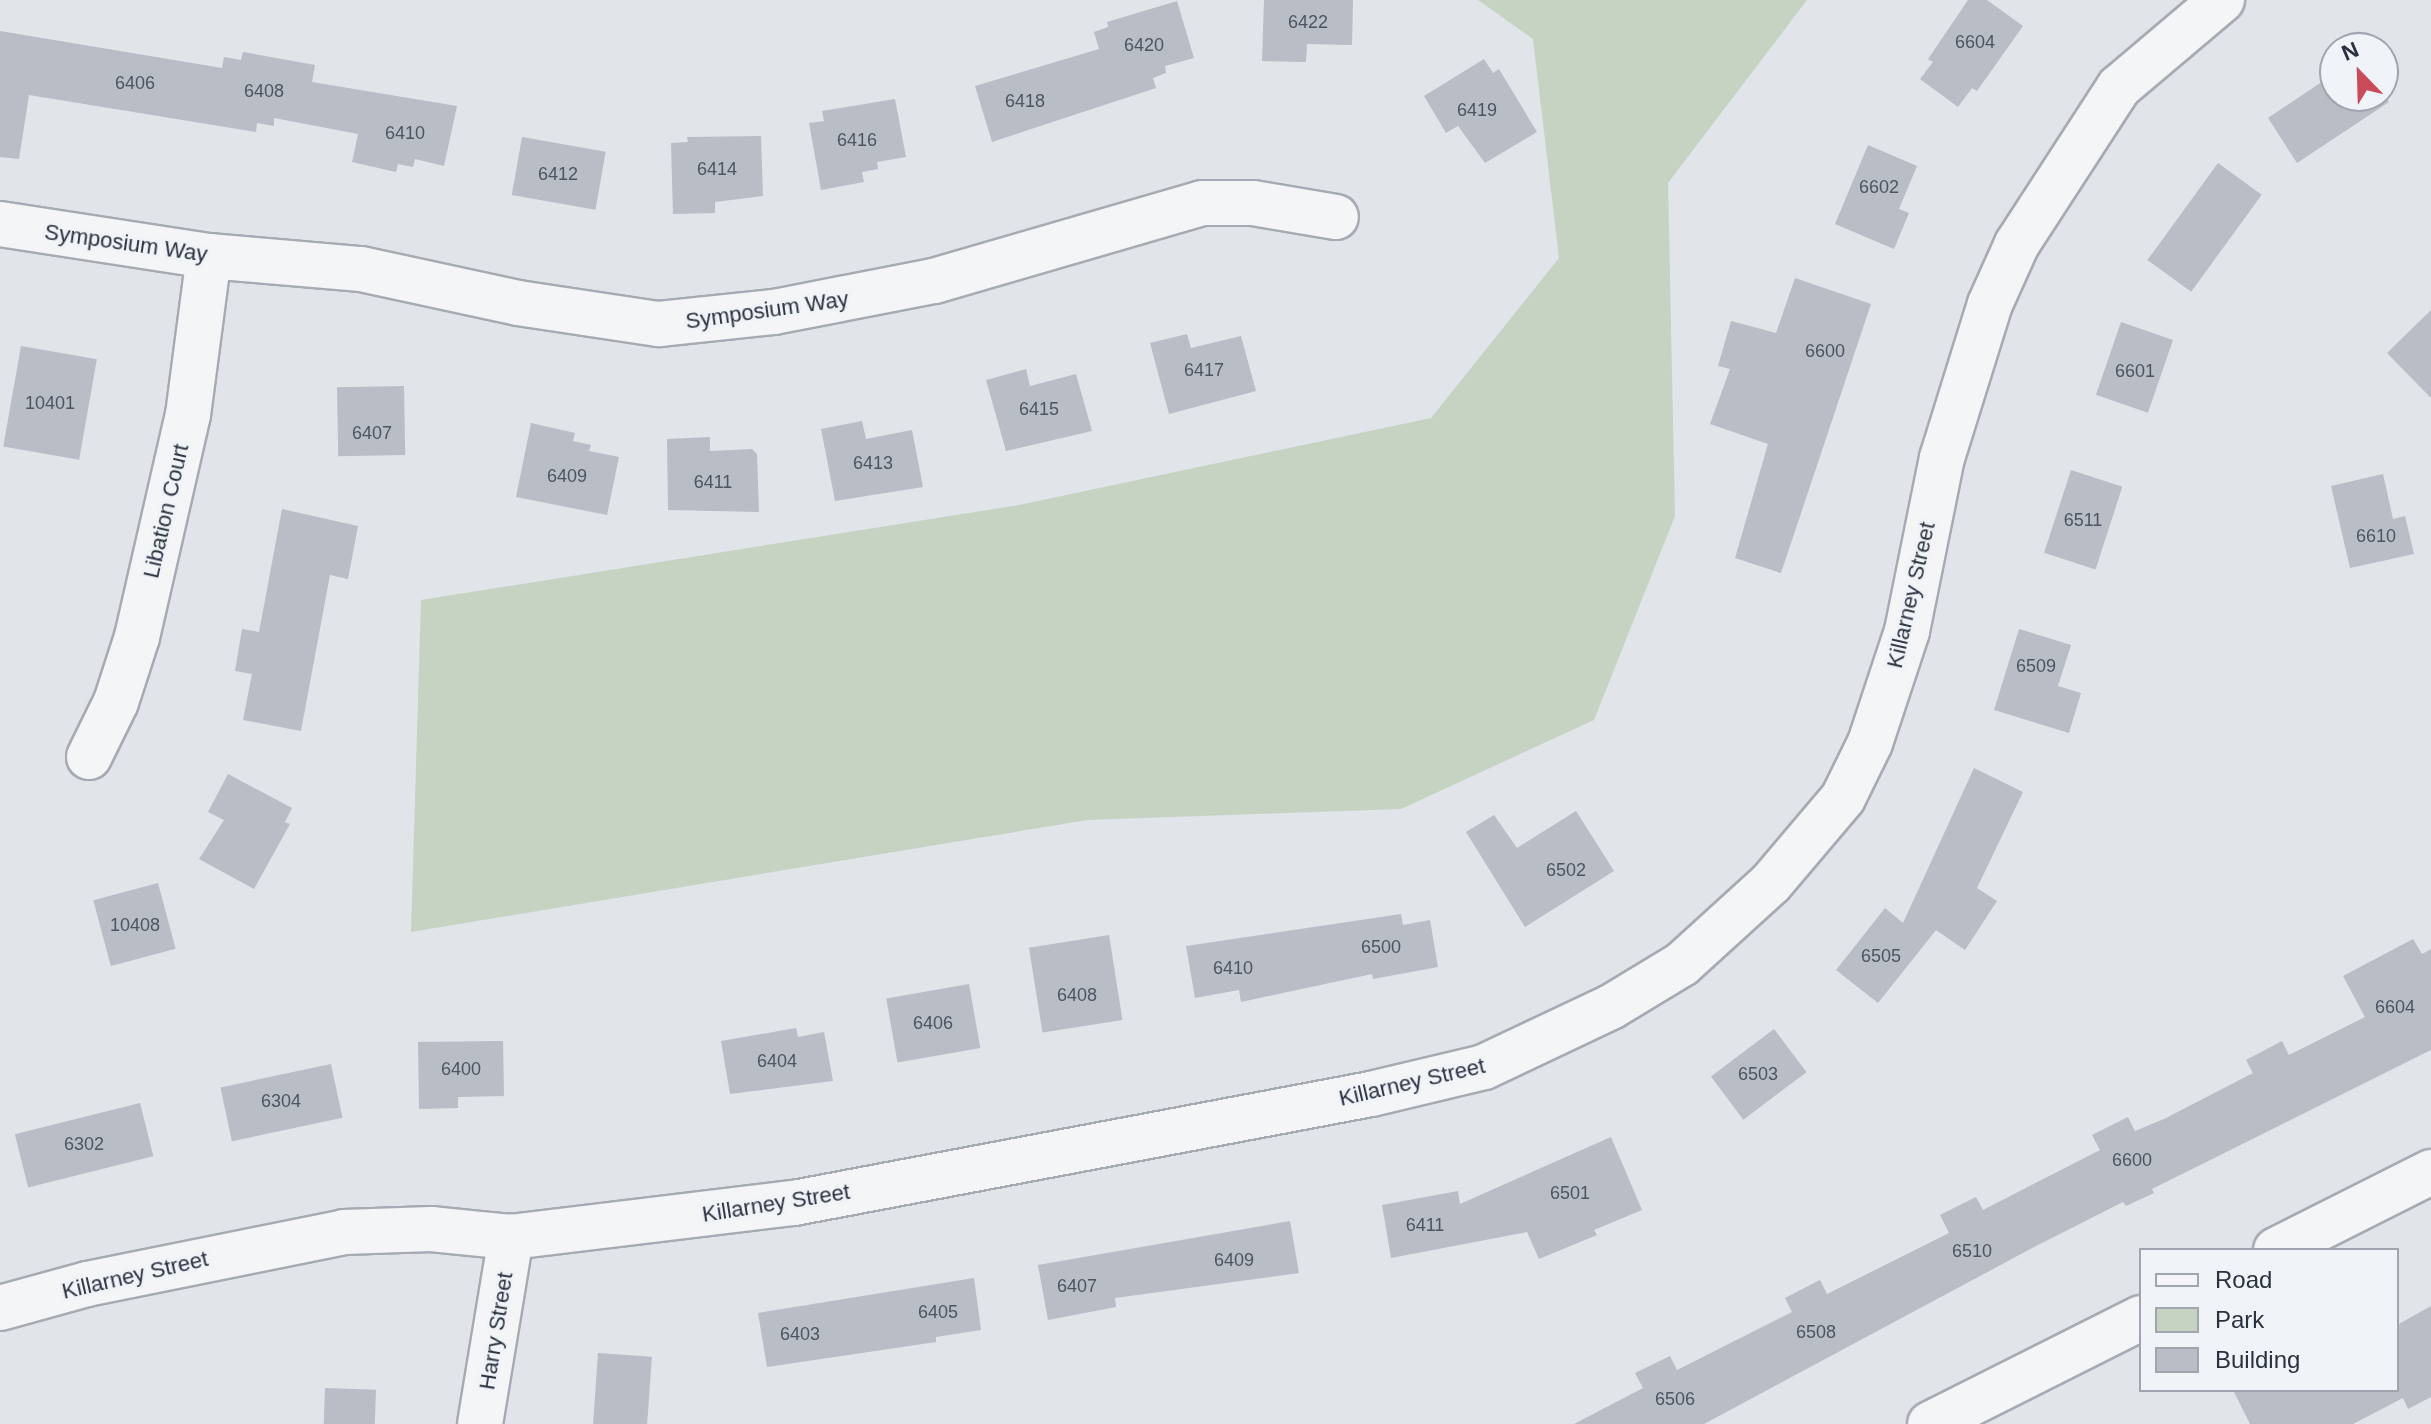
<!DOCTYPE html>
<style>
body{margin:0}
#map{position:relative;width:2431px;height:1424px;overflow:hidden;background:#e1e4e9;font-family:Arial,sans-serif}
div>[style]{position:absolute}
.green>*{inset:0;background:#c6d3c2}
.building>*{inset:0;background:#b8bdc6;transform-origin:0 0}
.roads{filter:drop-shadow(2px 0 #a6abb3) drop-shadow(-2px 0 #a6abb3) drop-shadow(0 2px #a6abb3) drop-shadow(0 -2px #a6abb3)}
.minor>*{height:44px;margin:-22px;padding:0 22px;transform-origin:22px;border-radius:22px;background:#f3f5f7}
span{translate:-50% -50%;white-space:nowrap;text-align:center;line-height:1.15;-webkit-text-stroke:6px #f0f3f7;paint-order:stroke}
.number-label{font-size:18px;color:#4e5462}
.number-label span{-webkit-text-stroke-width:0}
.street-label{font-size:22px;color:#2a3140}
.legend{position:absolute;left:2139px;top:1248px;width:260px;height:144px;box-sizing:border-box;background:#f0f3f7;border:2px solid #a1a5ae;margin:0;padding:10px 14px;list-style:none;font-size:24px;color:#2a3140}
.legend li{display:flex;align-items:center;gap:16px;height:40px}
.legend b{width:40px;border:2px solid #a1a5ae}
.north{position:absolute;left:2319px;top:32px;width:80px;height:80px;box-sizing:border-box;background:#f0f3f7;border:2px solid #a1a5ae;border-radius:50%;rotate:337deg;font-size:22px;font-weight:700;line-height:32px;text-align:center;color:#2a3140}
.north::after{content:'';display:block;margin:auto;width:28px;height:36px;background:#c94a58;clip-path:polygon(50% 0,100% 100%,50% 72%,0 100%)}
</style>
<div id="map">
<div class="green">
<div style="clip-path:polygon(1478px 0,1807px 0,1668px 183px,1675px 516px,1594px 720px,1401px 809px,1087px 820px,411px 932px,421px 600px,1019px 505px,1431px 418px,1559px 258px,1533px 39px)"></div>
</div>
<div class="building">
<div style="clip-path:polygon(1264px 0,1353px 0,1352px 45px,1307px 44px,1306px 62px,1262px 61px)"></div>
<div style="clip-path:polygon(1968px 0,1987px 0,2023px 26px,1977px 91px,1972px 88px,1958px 107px,1920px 79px,1933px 62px,1928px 59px)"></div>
<div style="clip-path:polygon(1177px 1px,1194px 58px,1165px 66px,1166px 73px,1153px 78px,1156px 88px,992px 142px,975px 86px,1099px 49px,1094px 32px,1108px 27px,1107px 22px)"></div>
<div style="clip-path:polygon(0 31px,222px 68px,224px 57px,241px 60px,243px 52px,315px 65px,312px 82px,457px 106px,444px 166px,415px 159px,413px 167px,398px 164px,396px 172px,352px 162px,358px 134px,274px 118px,274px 126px,257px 123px,256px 132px,29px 95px,19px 159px,0 157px)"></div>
<div style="clip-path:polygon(1484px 59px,1493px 73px,1499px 69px,1537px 132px,1485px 163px,1458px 126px,1446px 133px,1424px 96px)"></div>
<div style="clip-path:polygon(2335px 73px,2335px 96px,2383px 93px,2389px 102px,2297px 163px,2268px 118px)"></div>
<div style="clip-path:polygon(895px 99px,906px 157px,877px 162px,878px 169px,862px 172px,864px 182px,821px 190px,809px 123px,824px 121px,822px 111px)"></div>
<div style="clip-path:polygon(761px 136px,763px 196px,715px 202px,715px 213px,673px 214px,671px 143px,688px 142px,687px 137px)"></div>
<div style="left:522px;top:137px;width:85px;height:59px;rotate:10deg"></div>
<div style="clip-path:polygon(1868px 145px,1917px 166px,1899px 209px,1909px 213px,1894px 249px,1835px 224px)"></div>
<div style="left:2218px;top:163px;width:54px;height:120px;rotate:36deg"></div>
<div style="clip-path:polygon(1795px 278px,1871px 304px,1781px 573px,1735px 558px,1768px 444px,1710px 424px,1730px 369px,1718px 366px,1731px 321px,1776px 333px)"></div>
<div style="clip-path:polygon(2431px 310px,2431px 398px,2387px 353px)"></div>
<div style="left:2121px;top:322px;width:55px;height:77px;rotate:19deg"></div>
<div style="clip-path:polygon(1187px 334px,1191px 348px,1241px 336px,1256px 391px,1169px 414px,1150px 343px)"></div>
<div style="left:21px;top:346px;width:77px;height:102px;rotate:10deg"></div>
<div style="clip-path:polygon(1026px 369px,1030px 386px,1076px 374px,1092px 431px,1006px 451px,986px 380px)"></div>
<div style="left:404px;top:386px;width:69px;height:67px;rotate:89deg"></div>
<div style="clip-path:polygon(862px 421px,866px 439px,912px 430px,923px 487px,835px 501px,821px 429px)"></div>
<div style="clip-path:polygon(531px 423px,575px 433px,573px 441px,591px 445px,589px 451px,619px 457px,607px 515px,516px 497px)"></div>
<div style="clip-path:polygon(710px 437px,710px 451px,752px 449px,757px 454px,759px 512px,668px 510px,667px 439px)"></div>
<div style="left:2071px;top:470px;width:54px;height:87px;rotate:18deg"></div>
<div style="clip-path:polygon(2383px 474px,2393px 519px,2405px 516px,2414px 554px,2350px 568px,2331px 486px)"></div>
<div style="clip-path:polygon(282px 509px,358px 526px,348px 579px,330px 575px,301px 731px,243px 720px,252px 674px,235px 671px,242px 629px,259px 632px)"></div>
<div style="clip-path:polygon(2019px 629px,2071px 645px,2058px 686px,2081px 693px,2069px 733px,1994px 710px)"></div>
<div style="clip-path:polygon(1974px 768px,2023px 792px,1977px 888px,1997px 901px,1965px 950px,1936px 930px,1878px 1003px,1836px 970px,1885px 908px,1903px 923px)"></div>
<div style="clip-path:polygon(228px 774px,292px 808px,285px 822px,290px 824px,254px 889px,199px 859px,224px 820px,208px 812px)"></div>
<div style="clip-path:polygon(1576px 811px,1614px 871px,1525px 927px,1466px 832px,1494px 815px,1517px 848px)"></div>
<div style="left:158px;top:883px;width:68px;height:67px;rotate:75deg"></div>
<div style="clip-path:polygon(1401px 914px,1403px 925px,1430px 920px,1438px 967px,1373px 979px,1372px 974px,1241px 1002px,1239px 990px,1195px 998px,1186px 946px)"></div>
<div style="left:1109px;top:935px;width:86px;height:81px;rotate:81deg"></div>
<div style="clip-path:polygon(2413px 939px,2422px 954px,2431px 949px,2431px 1050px,2152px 1189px,2154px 1193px,2126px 1206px,2123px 1202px,2036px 1246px,1704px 1424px,1574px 1424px,1643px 1388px,1635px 1373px,1670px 1356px,1677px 1370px,1792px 1312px,1785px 1298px,1820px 1280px,1827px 1294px,1949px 1233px,1940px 1215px,1976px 1197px,1983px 1210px,2100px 1150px,2092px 1135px,2128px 1117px,2135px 1131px,2164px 1119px,2253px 1073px,2246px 1060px,2282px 1041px,2289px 1055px,2365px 1017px,2343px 976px)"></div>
<div style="left:969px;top:984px;width:65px;height:84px;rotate:80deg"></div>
<div style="clip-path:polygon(796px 1028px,798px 1037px,824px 1032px,833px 1081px,730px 1094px,721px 1041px)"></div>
<div style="left:1774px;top:1029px;width:54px;height:79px;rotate:53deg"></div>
<div style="clip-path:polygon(498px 1041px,503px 1041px,504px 1096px,458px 1097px,458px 1108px,419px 1109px,418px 1042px)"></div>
<div style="left:331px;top:1064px;width:55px;height:113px;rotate:78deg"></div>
<div style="left:140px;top:1103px;width:55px;height:129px;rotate:76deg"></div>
<div style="clip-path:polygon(1611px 1137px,1642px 1210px,1594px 1230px,1597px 1235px,1539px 1259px,1527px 1232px,1391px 1258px,1382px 1205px,1458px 1191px,1460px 1204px)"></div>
<div style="clip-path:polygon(1290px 1221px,1299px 1273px,1115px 1298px,1116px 1307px,1048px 1320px,1038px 1265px)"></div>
<div style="clip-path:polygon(974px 1278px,981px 1330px,936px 1337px,936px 1342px,767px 1367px,758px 1313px)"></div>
<div style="clip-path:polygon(2431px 1306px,2431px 1397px,2408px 1409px,2403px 1398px,2353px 1424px,2250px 1424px,2233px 1390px,2398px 1390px,2397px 1325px)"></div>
<div style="left:598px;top:1353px;width:54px;height:71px;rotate:4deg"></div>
<div style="left:325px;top:1388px;width:51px;height:36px;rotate:2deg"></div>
</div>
<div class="roads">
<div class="minor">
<div style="left:0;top:224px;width:211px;rotate:8.7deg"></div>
<div style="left:209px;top:256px;width:153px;rotate:4.9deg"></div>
<div style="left:361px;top:269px;width:161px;rotate:12.2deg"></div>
<div style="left:518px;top:303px;width:143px;rotate:8.5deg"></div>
<div style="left:659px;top:324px;width:116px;rotate:-6deg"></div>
<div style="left:774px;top:312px;width:163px;rotate:-11deg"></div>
<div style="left:934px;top:281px;width:279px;rotate:-16.2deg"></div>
<div style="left:1202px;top:203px;width:51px"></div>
<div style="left:1253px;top:203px;width:84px;rotate:9.6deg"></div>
<div style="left:89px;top:757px;width:61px;rotate:-63.9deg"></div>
<div style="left:116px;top:702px;width:68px;rotate:-72.1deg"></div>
<div style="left:137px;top:637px;width:228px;rotate:-77.1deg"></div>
<div style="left:188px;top:415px;width:160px;rotate:-82.5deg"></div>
<div style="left:2276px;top:1250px;width:174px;rotate:-26.7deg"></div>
<div style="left:0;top:1308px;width:90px;rotate:-15.4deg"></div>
<div style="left:87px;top:1284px;width:262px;rotate:-11.4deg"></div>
<div style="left:344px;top:1232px;width:87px;rotate:-2deg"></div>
<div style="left:431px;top:1229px;width:80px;rotate:5.7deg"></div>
<div style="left:511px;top:1237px;width:285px;rotate:-6.9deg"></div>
<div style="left:794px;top:1203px;width:587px;rotate:-10.7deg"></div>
<div style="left:1371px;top:1094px;width:116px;rotate:-13.4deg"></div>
<div style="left:1484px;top:1067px;width:140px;rotate:-25.3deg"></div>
<div style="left:1611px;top:1007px;width:83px;rotate:-31.2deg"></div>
<div style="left:1682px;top:964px;width:120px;rotate:-42.3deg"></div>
<div style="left:1771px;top:883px;width:111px;rotate:-49.7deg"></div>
<div style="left:1843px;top:798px;width:61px;rotate:-63.9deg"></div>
<div style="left:1870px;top:743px;width:118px;rotate:-71.7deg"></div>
<div style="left:1907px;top:631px;width:177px;rotate:-78.6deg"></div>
<div style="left:1942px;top:458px;width:161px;rotate:-72.7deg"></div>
<div style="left:1990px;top:304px;width:66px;rotate:-65.8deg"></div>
<div style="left:2017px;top:244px;width:187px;rotate:-57deg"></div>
<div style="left:2119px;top:87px;width:135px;rotate:-40.2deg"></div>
<div style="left:480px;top:1424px;width:190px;rotate:-80.6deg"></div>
<div style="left:1930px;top:1424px;width:236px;rotate:-26.7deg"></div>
</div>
</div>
<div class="number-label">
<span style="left:1308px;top:22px">6422</span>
<span style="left:1975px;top:42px">6604</span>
<span style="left:1144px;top:45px">6420</span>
<span style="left:135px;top:83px">6406</span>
<span style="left:264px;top:91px">6408</span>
<span style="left:1025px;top:101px">6418</span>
<span style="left:1477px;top:110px">6419</span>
<span style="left:405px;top:133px">6410</span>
<span style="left:857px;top:140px">6416</span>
<span style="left:717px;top:169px">6414</span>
<span style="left:558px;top:174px">6412</span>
<span style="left:1879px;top:187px">6602</span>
<span style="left:1825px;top:351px">6600</span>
<span style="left:1204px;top:370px">6417</span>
<span style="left:2135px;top:371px">6601</span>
<span style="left:50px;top:403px">10401</span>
<span style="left:1039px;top:409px">6415</span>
<span style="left:372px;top:433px">6407</span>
<span style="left:873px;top:463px">6413</span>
<span style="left:567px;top:476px">6409</span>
<span style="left:713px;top:482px">6411</span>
<span style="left:2083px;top:520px">6511</span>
<span style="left:2376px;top:536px">6610</span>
<span style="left:2036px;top:666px">6509</span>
<span style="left:1566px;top:870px">6502</span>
<span style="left:135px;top:925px">10408</span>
<span style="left:1381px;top:947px">6500</span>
<span style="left:1881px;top:956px">6505</span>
<span style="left:1233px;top:968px">6410</span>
<span style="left:1077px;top:995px">6408</span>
<span style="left:2395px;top:1007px">6604</span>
<span style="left:933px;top:1023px">6406</span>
<span style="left:777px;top:1061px">6404</span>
<span style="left:461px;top:1069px">6400</span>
<span style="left:1758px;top:1074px">6503</span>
<span style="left:281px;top:1101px">6304</span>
<span style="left:84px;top:1144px">6302</span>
<span style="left:2132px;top:1160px">6600</span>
<span style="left:1570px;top:1193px">6501</span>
<span style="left:1425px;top:1225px">6411</span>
<span style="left:1972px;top:1251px">6510</span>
<span style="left:1234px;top:1260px">6409</span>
<span style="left:1077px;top:1286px">6407</span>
<span style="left:938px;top:1312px">6405</span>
<span style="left:1816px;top:1332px">6508</span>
<span style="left:800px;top:1334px">6403</span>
<span style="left:1675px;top:1399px">6506</span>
</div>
<div class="street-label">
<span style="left:126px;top:243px;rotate:8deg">Symposium Way</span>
<span style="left:767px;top:310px;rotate:-8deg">Symposium Way</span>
<span style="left:166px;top:511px;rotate:-77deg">Libation Court</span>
<span style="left:1911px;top:595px;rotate:-77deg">Killarney Street</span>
<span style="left:1412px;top:1082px;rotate:-13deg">Killarney Street</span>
<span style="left:776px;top:1203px;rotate:-9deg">Killarney Street</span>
<span style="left:135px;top:1275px;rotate:-13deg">Killarney Street</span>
<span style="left:496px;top:1331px;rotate:-81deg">Harry Street</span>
</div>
<ul class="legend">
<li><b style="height:10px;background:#f3f5f7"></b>Road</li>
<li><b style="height:22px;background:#c6d3c2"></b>Park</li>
<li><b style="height:22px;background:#b8bdc6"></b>Building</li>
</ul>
<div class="north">N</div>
</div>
